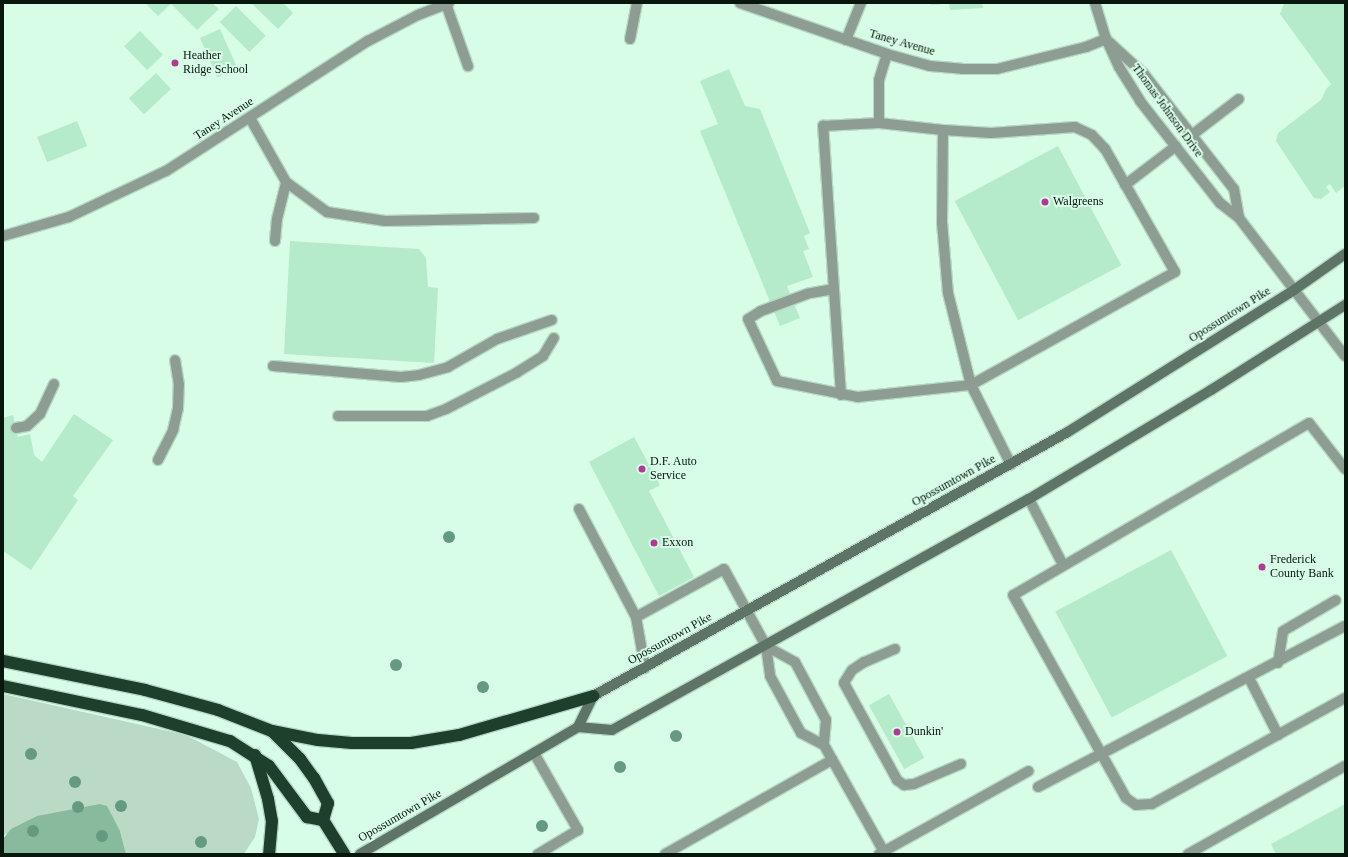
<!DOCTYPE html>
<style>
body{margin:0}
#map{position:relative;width:1348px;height:857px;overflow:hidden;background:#d8fde6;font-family:"Times New Roman",serif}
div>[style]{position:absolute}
.green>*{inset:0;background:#bbdac6}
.water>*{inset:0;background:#88bb9d}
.building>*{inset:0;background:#b5eaca;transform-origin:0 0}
.roads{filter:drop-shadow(1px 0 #b7d8c3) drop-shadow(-1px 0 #b7d8c3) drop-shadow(0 1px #b7d8c3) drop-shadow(0 -1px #b7d8c3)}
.service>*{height:10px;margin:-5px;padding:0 5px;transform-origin:5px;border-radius:5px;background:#8e9d93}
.minor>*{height:10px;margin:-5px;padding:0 5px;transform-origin:5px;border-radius:5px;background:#8e9d93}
.tertiary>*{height:10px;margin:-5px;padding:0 5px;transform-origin:5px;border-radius:5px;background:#8e9d93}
.secondary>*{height:10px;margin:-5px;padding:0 5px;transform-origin:5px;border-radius:5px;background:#5e7466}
.motorway>*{height:12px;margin:-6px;padding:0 6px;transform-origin:6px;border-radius:6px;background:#1f3f2d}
.trees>*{width:12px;height:12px;margin:-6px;border-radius:50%;background:#669a80}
.dots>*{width:11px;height:11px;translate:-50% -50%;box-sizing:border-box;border:2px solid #d8fde6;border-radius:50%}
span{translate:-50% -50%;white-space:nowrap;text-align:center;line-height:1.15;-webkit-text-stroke:4px #d8fde6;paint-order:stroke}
.street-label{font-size:12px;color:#08160e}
.poi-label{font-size:12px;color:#08160e}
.left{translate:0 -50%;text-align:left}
.frame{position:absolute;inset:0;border:4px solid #08160e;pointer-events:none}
</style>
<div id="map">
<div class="green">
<div style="clip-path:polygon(3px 694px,186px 735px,237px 762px,251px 788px,259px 819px,255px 837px,244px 854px,126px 854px,120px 831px,5px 834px,3px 839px)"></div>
</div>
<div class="water">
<div style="clip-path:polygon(100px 804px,107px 806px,120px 831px,126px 854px,3px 854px,3px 839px,11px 829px,37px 816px)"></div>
</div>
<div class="building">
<div style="clip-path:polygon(145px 3px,212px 3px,219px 9px,197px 30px,171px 4px,158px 16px)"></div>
<div style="clip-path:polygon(251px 3px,283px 3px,293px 13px,278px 29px)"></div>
<div style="clip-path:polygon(931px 3px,943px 3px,943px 4px,931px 5px)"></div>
<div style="clip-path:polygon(949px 3px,982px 3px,983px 8px,950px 10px)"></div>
<div style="clip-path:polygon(1284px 3px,1345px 3px,1345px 186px,1336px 193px,1330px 184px,1326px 187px,1330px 192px,1321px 199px,1314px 198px,1276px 141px,1278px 133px,1321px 100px,1326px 89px,1331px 84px,1280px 14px)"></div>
<div style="left:236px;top:6px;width:42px;height:23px;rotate:45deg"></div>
<div style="left:220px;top:29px;width:43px;height:22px;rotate:66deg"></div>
<div style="left:140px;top:31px;width:33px;height:22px;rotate:46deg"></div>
<div style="clip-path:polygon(729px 69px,745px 106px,760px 109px,810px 233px,804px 236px,809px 249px,803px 251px,813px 277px,787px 286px,800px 318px,780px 326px,700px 131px,718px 124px,700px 81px)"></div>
<div style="left:156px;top:73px;width:22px;height:37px;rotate:47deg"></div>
<div style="left:77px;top:121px;width:27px;height:43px;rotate:68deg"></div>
<div style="left:1058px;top:146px;width:135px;height:117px;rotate:62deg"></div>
<div style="clip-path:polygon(290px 241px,419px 249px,426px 258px,428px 287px,438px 288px,434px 363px,284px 354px)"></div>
<div style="clip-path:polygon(74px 414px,113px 440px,73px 496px,78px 500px,31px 570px,3px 551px,3px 418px,13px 415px,18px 437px,30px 434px,34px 455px,42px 462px)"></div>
<div style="clip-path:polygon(634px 437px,660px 485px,649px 491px,694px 577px,659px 596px,589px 462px)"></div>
<div style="left:1171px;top:550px;width:120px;height:131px;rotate:62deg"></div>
<div style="left:889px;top:694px;width:73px;height:23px;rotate:61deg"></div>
<div style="clip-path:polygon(1345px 804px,1345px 854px,1276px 854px,1271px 844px)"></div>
</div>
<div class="roads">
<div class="service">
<div style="left:446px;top:4px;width:66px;rotate:70.5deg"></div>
<div style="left:630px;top:39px;width:37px;rotate:-79deg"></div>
<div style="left:846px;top:40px;width:40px;rotate:-68deg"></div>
<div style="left:250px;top:118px;width:73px;rotate:60.6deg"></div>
<div style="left:286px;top:182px;width:51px;rotate:36.2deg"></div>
<div style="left:327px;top:212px;width:59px;rotate:8.8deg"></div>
<div style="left:385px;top:221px;width:149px;rotate:-1.2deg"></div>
<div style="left:879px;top:123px;width:43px;rotate:-90deg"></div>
<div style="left:879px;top:80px;width:27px;rotate:-73deg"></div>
<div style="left:1192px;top:135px;width:59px;rotate:-37.5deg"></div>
<div style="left:1125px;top:185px;width:64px;rotate:-37.4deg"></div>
<div style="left:275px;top:241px;width:22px;rotate:-85deg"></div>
<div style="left:277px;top:219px;width:38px;rotate:-76deg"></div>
<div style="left:834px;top:289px;width:27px;rotate:170deg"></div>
<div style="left:807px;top:294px;width:49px;rotate:159.7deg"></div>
<div style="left:761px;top:311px;width:15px;rotate:148deg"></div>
<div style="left:748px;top:319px;width:68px;rotate:64.9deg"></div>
<div style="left:777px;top:381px;width:83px;rotate:11.2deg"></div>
<div style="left:858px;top:397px;width:114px;rotate:-6.1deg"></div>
<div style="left:971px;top:385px;width:233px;rotate:-29deg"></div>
<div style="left:1175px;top:272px;width:142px;rotate:-119.6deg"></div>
<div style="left:1105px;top:149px;width:19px;rotate:-133deg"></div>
<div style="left:1092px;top:135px;width:19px;rotate:-155deg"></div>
<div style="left:1075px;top:127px;width:84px;rotate:175.9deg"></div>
<div style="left:991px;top:133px;width:48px;rotate:-176.4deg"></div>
<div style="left:943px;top:130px;width:92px;rotate:90.6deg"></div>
<div style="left:942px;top:222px;width:71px;rotate:85.2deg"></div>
<div style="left:948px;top:293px;width:95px;rotate:76deg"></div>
<div style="left:971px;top:385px;width:89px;rotate:63.4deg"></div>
<div style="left:273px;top:366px;width:128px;rotate:4.9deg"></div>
<div style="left:401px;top:377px;width:18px;rotate:-6deg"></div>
<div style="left:419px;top:375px;width:30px;rotate:-15deg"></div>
<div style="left:448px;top:367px;width:56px;rotate:-29.7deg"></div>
<div style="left:497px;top:339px;width:58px;rotate:-19.1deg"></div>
<div style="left:841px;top:395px;width:270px;rotate:-93.8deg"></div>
<div style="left:823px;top:126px;width:56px;rotate:-3.1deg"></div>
<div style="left:879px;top:123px;width:64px;rotate:6.2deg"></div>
<div style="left:338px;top:416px;width:89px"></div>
<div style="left:427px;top:416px;width:20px;rotate:-20deg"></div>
<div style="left:446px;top:409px;width:79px;rotate:-27.2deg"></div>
<div style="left:516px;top:373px;width:32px;rotate:-32deg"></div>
<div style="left:543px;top:356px;width:21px;rotate:-59deg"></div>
<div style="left:16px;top:428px;width:11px;rotate:-10deg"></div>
<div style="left:27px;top:426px;width:18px;rotate:-43deg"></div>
<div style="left:40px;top:414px;width:33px;rotate:-65deg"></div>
<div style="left:158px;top:460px;width:34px;rotate:-63deg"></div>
<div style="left:173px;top:430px;width:23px;rotate:-77deg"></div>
<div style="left:178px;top:408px;width:23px;rotate:-88deg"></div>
<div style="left:179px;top:385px;width:25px;rotate:-99deg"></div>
<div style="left:1345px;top:469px;width:58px;rotate:-128deg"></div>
<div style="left:1309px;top:423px;width:342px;rotate:149.8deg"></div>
<div style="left:1013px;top:595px;width:232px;rotate:60.9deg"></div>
<div style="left:1126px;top:798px;width:12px;rotate:35deg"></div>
<div style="left:1136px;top:805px;width:16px;rotate:-4deg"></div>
<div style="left:1152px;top:804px;width:220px;rotate:-28.8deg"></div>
<div style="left:1029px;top:499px;width:74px;rotate:62.7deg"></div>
<div style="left:579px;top:509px;width:122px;rotate:62.2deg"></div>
<div style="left:636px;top:617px;width:52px;rotate:80deg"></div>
<div style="left:636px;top:617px;width:100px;rotate:-28.6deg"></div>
<div style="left:724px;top:569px;width:88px;rotate:61.4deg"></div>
<div style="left:766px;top:646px;width:30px;rotate:82deg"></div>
<div style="left:770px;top:676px;width:65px;rotate:61.5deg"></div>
<div style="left:801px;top:733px;width:26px;rotate:28deg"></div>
<div style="left:824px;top:745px;width:120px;rotate:60.7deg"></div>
<div style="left:883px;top:850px;width:4px;rotate:104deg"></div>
<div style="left:766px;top:646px;width:33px;rotate:29deg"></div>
<div style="left:795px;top:662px;width:66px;rotate:61.9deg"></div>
<div style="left:826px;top:720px;width:25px;rotate:95deg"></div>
<div style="left:895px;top:649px;width:34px;rotate:157deg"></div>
<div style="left:864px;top:662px;width:14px;rotate:146deg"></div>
<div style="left:852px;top:670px;width:15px;rotate:122deg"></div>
<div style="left:844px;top:683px;width:111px;rotate:61.3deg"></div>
<div style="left:897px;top:780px;width:9px;rotate:36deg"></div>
<div style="left:904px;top:785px;width:10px;rotate:-6deg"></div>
<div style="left:914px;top:784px;width:51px;rotate:-23.1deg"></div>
<div style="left:1278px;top:663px;width:32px;rotate:-81deg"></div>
<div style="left:1283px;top:631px;width:61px;rotate:-30.3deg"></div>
<div style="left:1249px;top:678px;width:64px;rotate:63deg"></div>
<div style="left:534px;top:753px;width:89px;rotate:60.3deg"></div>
<div style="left:578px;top:830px;width:47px;rotate:149deg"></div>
<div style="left:1038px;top:787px;width:347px;rotate:-27.7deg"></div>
<div style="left:665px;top:854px;width:192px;rotate:-29.4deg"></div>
<div style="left:879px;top:854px;width:171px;rotate:-29deg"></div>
<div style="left:1188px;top:854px;width:180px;rotate:-29.3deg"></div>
</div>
<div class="minor">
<div style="left:1095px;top:3px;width:38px;rotate:73deg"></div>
</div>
<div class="tertiary">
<div style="left:740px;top:3px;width:156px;rotate:19.1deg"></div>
<div style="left:887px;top:54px;width:45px;rotate:15.6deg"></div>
<div style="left:930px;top:66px;width:32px;rotate:5deg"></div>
<div style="left:962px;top:69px;width:35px"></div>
<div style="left:997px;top:69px;width:92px;rotate:-13.9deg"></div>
<div style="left:1086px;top:47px;width:22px;rotate:-22deg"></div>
<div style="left:1106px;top:39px;width:31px;rotate:65deg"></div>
<div style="left:1119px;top:67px;width:40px;rotate:58deg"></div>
<div style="left:1140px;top:101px;width:130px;rotate:51.9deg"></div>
<div style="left:1220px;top:203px;width:24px;rotate:38deg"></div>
<div style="left:1239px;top:218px;width:174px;rotate:52.5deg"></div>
<div style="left:1109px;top:42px;width:47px;rotate:42.4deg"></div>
<div style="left:1144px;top:74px;width:146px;rotate:52deg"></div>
<div style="left:1234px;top:189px;width:29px;rotate:80deg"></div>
<div style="left:3px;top:236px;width:69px;rotate:-16.1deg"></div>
<div style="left:69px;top:217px;width:107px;rotate:-25.4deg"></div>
<div style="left:166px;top:171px;width:240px;rotate:-32.8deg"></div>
<div style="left:368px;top:41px;width:56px;rotate:-27.5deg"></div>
<div style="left:418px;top:15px;width:33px;rotate:-21deg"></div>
</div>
<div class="secondary">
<div style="left:578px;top:727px;width:34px;rotate:5deg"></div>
<div style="left:612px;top:730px;width:477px;rotate:-29deg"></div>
<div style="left:1029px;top:499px;width:212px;rotate:-30.9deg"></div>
<div style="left:1211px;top:390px;width:159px;rotate:-32.4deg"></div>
<div style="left:360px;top:854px;width:252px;rotate:-30.2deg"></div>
<div style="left:578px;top:727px;width:34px;rotate:-64deg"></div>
<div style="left:593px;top:696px;width:541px;rotate:-29.08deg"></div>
<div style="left:1066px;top:433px;width:269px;rotate:-32.1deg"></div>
<div style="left:1294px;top:290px;width:62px;rotate:-35.2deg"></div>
</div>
<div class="motorway">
<div style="left:3px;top:661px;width:145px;rotate:11.5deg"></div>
<div style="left:145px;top:690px;width:76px;rotate:15.3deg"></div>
<div style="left:218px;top:710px;width:58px;rotate:21.3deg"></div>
<div style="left:272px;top:731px;width:47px;rotate:11.1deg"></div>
<div style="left:318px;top:740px;width:34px;rotate:5deg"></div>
<div style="left:352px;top:743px;width:59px"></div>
<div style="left:411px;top:743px;width:49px;rotate:-9.5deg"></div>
<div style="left:459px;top:735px;width:140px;rotate:-16.2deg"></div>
<div style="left:3px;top:686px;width:142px;rotate:11.8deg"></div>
<div style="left:142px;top:715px;width:92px;rotate:16.5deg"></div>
<div style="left:230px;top:741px;width:46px;rotate:32.7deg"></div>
<div style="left:269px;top:766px;width:64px;rotate:53.3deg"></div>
<div style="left:307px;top:817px;width:16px;rotate:11deg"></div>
<div style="left:272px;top:731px;width:40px;rotate:45deg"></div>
<div style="left:300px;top:759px;width:24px;rotate:54deg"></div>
<div style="left:314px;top:778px;width:29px;rotate:61deg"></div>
<div style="left:328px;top:803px;width:18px;rotate:106deg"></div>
<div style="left:323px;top:820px;width:40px;rotate:58deg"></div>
<div style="left:255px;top:755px;width:46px;rotate:73.5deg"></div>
<div style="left:268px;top:799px;width:22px;rotate:80deg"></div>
<div style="left:272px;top:821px;width:33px;rotate:95deg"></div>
</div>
</div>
<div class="trees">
<div style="left:449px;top:537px"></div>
<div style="left:396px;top:665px"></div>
<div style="left:483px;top:687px"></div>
<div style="left:676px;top:736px"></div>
<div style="left:31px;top:754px"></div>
<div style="left:620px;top:767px"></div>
<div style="left:75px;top:782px"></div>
<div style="left:121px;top:806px"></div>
<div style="left:78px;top:807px"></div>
<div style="left:542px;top:826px"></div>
<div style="left:33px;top:831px"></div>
<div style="left:102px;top:836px"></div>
<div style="left:201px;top:842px"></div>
</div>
<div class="dots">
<div style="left:175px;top:63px;background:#ad3a93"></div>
<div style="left:1045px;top:202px;background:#ad3a93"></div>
<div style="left:642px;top:469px;background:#ad3a93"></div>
<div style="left:654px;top:543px;background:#ad3a93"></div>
<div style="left:1262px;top:567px;background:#ad3a93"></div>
<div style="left:897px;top:732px;background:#ad3a93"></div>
</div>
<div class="street-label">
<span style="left:902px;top:43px;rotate:16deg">Taney Avenue</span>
<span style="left:1167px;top:111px;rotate:54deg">Thomas Johnson Drive</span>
<span style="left:224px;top:119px;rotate:-33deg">Taney Avenue</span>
<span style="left:1230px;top:315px;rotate:-32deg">Opossumtown Pike</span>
<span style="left:954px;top:481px;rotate:-29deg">Opossumtown Pike</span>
<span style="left:670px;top:639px;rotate:-29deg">Opossumtown Pike</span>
<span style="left:400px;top:816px;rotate:-30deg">Opossumtown Pike</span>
</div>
<div class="poi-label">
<span class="left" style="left:183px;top:63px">Heather<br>Ridge School</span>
<span class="left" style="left:1053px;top:202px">Walgreens</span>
<span class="left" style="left:650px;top:469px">D.F. Auto<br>Service</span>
<span class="left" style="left:662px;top:543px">Exxon</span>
<span class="left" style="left:1270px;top:567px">Frederick<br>County Bank</span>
<span class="left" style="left:905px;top:732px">Dunkin'</span>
</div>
<div class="frame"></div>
</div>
